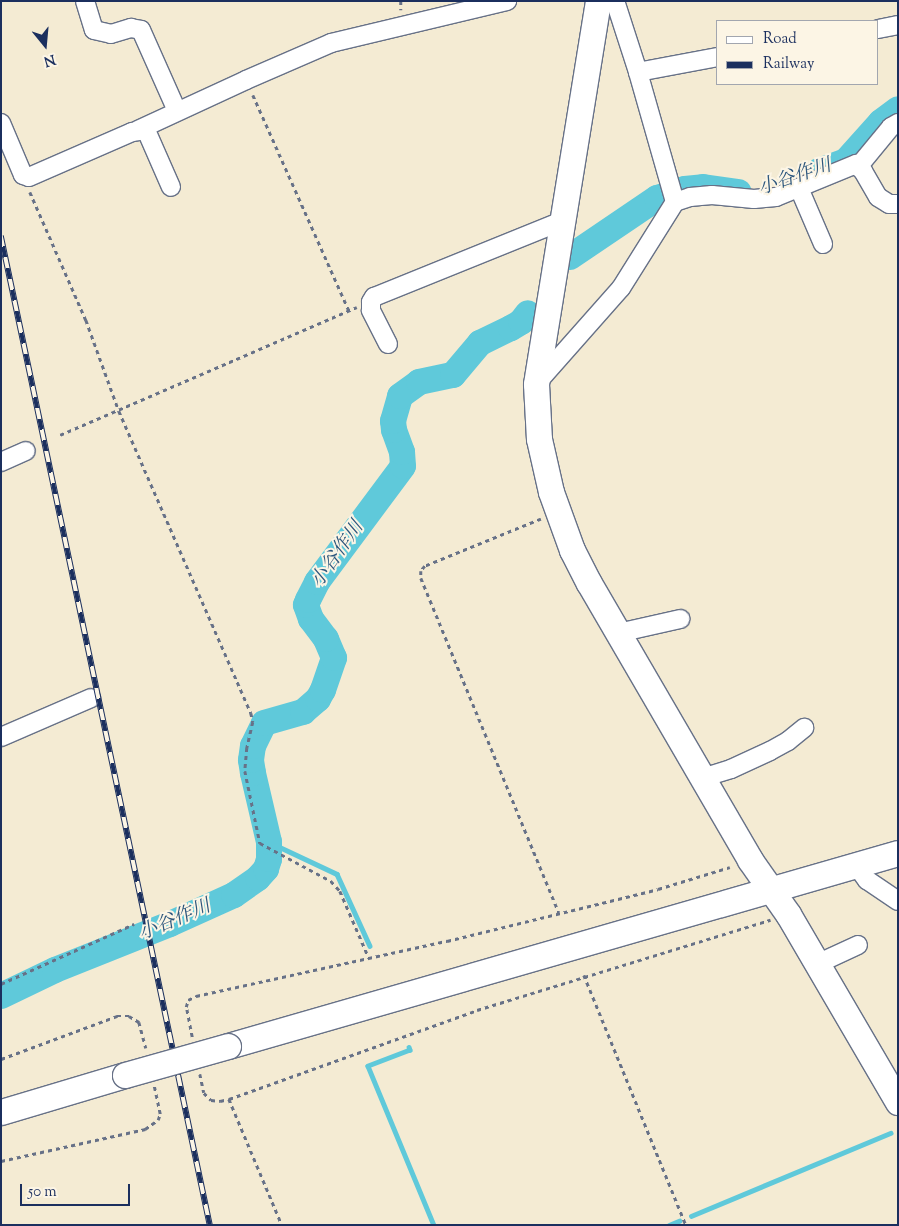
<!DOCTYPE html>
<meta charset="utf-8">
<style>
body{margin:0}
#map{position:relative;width:899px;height:1226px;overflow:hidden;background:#f4ebd3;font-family:"Sorts Mill Goudy","Noto Serif JP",serif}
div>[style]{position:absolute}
.stream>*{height:4.5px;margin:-2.25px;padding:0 2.25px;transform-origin:2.25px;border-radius:2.25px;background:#5fc9da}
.river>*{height:26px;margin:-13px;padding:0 13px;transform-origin:13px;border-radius:13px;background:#5fc9da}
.path>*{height:2.5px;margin-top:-1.25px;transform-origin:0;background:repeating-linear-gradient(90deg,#677187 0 4px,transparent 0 8px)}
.roads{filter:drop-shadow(1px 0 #677187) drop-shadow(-1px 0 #677187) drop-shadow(0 1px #677187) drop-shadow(0 -1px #677187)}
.street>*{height:18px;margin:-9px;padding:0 9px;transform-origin:9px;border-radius:9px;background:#fff}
.secondary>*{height:25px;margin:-12.5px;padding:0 12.5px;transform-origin:12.5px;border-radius:12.5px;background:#fff}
.rail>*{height:5.5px;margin-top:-2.75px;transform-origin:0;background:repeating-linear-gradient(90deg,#fcf5e5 0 11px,#1b2f5e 0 22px);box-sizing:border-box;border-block:1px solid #1b2f5e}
.bridges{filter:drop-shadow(1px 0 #677187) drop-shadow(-1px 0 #677187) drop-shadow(0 1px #677187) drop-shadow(0 -1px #677187)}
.secondary-bridge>*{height:25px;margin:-12.5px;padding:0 12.5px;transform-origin:12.5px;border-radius:12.5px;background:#fff}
span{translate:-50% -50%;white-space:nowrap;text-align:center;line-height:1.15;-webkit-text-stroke:4px #fcf5e5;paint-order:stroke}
.water-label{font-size:19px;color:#2c567d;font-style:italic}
.frame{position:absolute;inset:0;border:2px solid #1b2f5e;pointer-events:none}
.legend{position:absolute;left:716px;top:20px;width:162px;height:65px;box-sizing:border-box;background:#fcf5e5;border:1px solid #a2a6af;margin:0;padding:6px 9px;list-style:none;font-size:15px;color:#1b2f5e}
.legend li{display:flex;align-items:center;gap:10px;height:25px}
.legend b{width:25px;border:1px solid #a2a6af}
.north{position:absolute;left:20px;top:20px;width:50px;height:50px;-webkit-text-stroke:4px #fcf5e5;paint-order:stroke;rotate:163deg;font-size:14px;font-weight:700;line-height:20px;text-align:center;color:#1b2f5e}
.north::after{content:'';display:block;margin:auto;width:18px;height:22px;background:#1b2f5e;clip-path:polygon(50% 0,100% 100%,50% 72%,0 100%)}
.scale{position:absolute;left:20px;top:1184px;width:110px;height:22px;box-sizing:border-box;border:2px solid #1b2f5e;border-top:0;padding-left:6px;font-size:15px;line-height:18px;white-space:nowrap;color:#1b2f5e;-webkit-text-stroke:4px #fcf5e5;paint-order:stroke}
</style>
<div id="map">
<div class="stream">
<div style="left:269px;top:842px;width:75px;rotate:25.2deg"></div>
<div style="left:337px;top:874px;width:79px;rotate:65.4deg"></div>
<div style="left:409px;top:1047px;width:3px;rotate:72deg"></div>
<div style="left:410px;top:1050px;width:45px;rotate:159.1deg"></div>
<div style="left:368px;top:1066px;width:172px;rotate:67.5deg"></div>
<div style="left:691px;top:1216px;width:216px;rotate:-22.6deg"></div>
<div style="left:669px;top:1225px;width:11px;rotate:-22deg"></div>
</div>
<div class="river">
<div style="left:819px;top:171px;width:29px;rotate:-20deg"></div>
<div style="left:846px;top:161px;width:52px;rotate:-48.1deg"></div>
<div style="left:881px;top:122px;width:21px;rotate:-37deg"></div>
<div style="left:570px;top:257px;width:105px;rotate:-34.1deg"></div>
<div style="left:657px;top:198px;width:29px;rotate:-18deg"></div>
<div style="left:685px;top:189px;width:18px;rotate:-6deg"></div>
<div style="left:703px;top:187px;width:36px;rotate:8deg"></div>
<div style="left:1px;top:996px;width:60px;rotate:-25.7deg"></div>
<div style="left:55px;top:970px;width:124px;rotate:-21.8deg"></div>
<div style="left:170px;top:924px;width:70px;rotate:-24.4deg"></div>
<div style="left:234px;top:895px;width:29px;rotate:-35deg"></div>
<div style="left:258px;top:878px;width:12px;rotate:-48deg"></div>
<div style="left:266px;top:869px;width:10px;rotate:-73deg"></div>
<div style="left:269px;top:859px;width:17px;rotate:-90deg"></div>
<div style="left:269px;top:842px;width:71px;rotate:-103.1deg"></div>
<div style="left:253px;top:773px;width:13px;rotate:-99deg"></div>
<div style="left:251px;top:760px;width:14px;rotate:-82deg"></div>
<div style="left:253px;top:746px;width:25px;rotate:-64deg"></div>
<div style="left:264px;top:723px;width:41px;rotate:-15.8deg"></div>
<div style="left:303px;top:712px;width:20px;rotate:-41deg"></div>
<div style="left:318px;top:699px;width:10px;rotate:-61deg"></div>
<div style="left:323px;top:690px;width:34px;rotate:-71deg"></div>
<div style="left:334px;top:658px;width:21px;rotate:-113deg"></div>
<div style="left:326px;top:639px;width:25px;rotate:-127deg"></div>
<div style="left:311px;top:619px;width:15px;rotate:-110deg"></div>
<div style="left:306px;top:605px;width:5px;rotate:-68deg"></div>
<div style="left:308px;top:600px;width:20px;rotate:-63deg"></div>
<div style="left:317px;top:582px;width:144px;rotate:-53.4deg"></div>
<div style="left:403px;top:466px;width:14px;rotate:-94deg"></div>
<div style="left:402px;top:452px;width:23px;rotate:-110deg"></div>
<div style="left:394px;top:430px;width:9px;rotate:-96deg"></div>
<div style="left:393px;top:421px;width:26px;rotate:-74deg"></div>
<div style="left:400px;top:396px;width:24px;rotate:-36deg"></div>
<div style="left:419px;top:382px;width:35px;rotate:-12deg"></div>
<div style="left:453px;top:375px;width:42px;rotate:-49.8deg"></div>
<div style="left:480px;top:343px;width:34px;rotate:-26deg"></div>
<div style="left:511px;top:328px;width:12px;rotate:-31deg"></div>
<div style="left:521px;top:322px;width:11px;rotate:-52deg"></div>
</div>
<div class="path">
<div style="left:401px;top:1px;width:9px;rotate:90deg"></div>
<div style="left:253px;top:95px;width:236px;rotate:66deg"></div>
<div style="left:30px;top:192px;width:140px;rotate:66.4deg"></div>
<div style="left:86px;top:320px;width:97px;rotate:70.1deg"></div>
<div style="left:119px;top:411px;width:330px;rotate:66.4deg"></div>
<div style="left:251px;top:713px;width:9px;rotate:77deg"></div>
<div style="left:253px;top:722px;width:27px;rotate:103deg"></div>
<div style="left:247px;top:748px;width:23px;rotate:95deg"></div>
<div style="left:245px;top:771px;width:74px;rotate:78.2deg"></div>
<div style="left:260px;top:843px;width:81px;rotate:28.2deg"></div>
<div style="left:331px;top:881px;width:13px;rotate:48deg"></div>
<div style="left:340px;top:891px;width:73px;rotate:66.6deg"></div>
<div style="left:60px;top:435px;width:323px;rotate:-23.3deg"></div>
<div style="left:541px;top:519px;width:125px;rotate:157.9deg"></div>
<div style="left:425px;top:566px;width:6px;rotate:129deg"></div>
<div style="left:421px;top:571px;width:7px;rotate:90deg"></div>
<div style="left:421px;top:578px;width:362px;rotate:67.6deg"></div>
<div style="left:584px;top:975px;width:270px;rotate:67.8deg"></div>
<div style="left:1px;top:984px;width:146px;rotate:-24.3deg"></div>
<div style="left:192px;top:1037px;width:31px;rotate:-101deg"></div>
<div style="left:186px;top:1007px;width:7px;rotate:-74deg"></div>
<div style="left:188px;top:1000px;width:9px;rotate:-27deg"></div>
<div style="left:196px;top:996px;width:257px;rotate:-12.4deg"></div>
<div style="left:447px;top:941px;width:217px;rotate:-13.8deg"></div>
<div style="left:658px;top:889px;width:75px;rotate:-17deg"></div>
<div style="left:1px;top:1059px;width:124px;rotate:-20.3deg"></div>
<div style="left:117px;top:1016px;width:12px"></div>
<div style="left:129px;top:1016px;width:12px;rotate:31deg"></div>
<div style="left:139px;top:1022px;width:27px;rotate:75deg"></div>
<div style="left:200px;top:1074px;width:19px;rotate:78deg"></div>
<div style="left:204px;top:1093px;width:10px;rotate:45deg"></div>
<div style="left:211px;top:1100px;width:9px;rotate:6deg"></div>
<div style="left:220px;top:1101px;width:9px;rotate:-13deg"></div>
<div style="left:229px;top:1099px;width:263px;rotate:-19.7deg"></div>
<div style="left:477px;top:1010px;width:307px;rotate:-17.1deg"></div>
<div style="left:229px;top:1099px;width:137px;rotate:67.2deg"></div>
<div style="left:1px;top:1161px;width:148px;rotate:-12.5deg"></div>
<div style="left:145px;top:1129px;width:16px;rotate:-35deg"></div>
<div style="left:158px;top:1120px;width:6px;rotate:-72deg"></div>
<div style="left:160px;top:1114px;width:29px;rotate:-102deg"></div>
</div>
<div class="roads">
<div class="street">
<div style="left:85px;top:1px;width:30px;rotate:73deg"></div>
<div style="left:94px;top:30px;width:17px;rotate:13deg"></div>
<div style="left:111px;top:34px;width:21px;rotate:-17deg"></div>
<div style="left:131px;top:28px;width:10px;rotate:11deg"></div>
<div style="left:141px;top:30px;width:89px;rotate:66deg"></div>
<div style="left:878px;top:29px;width:20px;rotate:-11deg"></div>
<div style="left:638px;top:72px;width:81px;rotate:-10.6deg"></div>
<div style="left:1px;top:123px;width:56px;rotate:67.1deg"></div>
<div style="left:23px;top:175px;width:6px;rotate:18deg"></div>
<div style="left:29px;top:177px;width:112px;rotate:-23.6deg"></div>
<div style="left:132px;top:132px;width:14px;rotate:-8deg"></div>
<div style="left:146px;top:130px;width:62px;rotate:66.3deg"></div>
<div style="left:138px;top:130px;width:119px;rotate:-24.8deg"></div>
<div style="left:246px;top:80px;width:93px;rotate:-23.5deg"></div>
<div style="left:331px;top:43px;width:181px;rotate:-13.4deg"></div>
<div style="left:858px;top:167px;width:52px;rotate:-50.5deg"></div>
<div style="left:891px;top:127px;width:8px;rotate:-30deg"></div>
<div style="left:799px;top:188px;width:61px;rotate:66.8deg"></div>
<div style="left:675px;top:202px;width:16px;rotate:-18deg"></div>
<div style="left:690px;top:197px;width:22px;rotate:-5deg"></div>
<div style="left:712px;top:195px;width:42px;rotate:5.4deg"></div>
<div style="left:754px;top:199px;width:22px;rotate:-5deg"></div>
<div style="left:776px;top:197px;width:87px;rotate:-22.4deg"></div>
<div style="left:856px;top:164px;width:10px;rotate:45deg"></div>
<div style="left:863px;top:171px;width:30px;rotate:60deg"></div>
<div style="left:878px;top:197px;width:13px;rotate:32deg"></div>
<div style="left:889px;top:204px;width:9px"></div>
<div style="left:388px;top:344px;width:38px;rotate:-117deg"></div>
<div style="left:371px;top:310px;width:8px;rotate:-90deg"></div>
<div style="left:371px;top:302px;width:6px;rotate:-59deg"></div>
<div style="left:374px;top:297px;width:203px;rotate:-22deg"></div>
<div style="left:536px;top:384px;width:128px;rotate:-48.5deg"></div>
<div style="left:621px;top:288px;width:102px;rotate:-57.9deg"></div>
<div style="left:675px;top:202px;width:135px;rotate:-105.9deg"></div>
<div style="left:638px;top:72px;width:75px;rotate:-107.9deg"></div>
<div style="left:1px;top:462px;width:27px;rotate:-24deg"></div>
<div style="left:618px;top:633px;width:64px;rotate:-12.7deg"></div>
<div style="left:1px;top:737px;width:98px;rotate:-23.4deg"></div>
<div style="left:702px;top:778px;width:30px;rotate:-17deg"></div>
<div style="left:731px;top:769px;width:43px;rotate:-24.8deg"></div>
<div style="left:770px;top:751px;width:21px;rotate:-29deg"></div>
<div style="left:788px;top:741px;width:21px;rotate:-39deg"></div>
<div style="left:856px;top:865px;width:19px;rotate:54deg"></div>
<div style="left:867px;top:880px;width:37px;rotate:34deg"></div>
<div style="left:817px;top:964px;width:45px;rotate:-24.9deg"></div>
</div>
<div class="secondary">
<div style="left:598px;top:1px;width:388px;rotate:99.2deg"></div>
<div style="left:536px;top:384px;width:55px;rotate:86.9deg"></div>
<div style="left:539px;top:439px;width:54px;rotate:77.2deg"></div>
<div style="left:551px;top:492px;width:62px;rotate:70.1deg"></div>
<div style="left:572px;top:550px;width:37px;rotate:63deg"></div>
<div style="left:589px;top:583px;width:320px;rotate:59.8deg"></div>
<div style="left:750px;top:860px;width:66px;rotate:54.9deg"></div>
<div style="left:788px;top:914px;width:218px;rotate:59.7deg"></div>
<div style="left:228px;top:1046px;width:697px;rotate:-16.07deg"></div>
<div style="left:1px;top:1112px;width:129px;rotate:-16.6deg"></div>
</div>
</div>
<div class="rail">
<div style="left:1px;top:236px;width:1011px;rotate:78.07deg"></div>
</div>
<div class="bridges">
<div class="secondary-bridge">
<div style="left:125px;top:1075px;width:107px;rotate:-15.7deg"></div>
</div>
</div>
<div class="water-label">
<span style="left:795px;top:178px;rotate:-19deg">小谷作川</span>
<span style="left:338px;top:555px;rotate:-55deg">小谷作川</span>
<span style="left:175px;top:921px;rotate:-23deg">小谷作川</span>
</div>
<div class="frame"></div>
<ul class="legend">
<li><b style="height:6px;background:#fff"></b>Road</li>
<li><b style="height:6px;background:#1b2f5e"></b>Railway</li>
</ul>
<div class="north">N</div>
<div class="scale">50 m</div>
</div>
